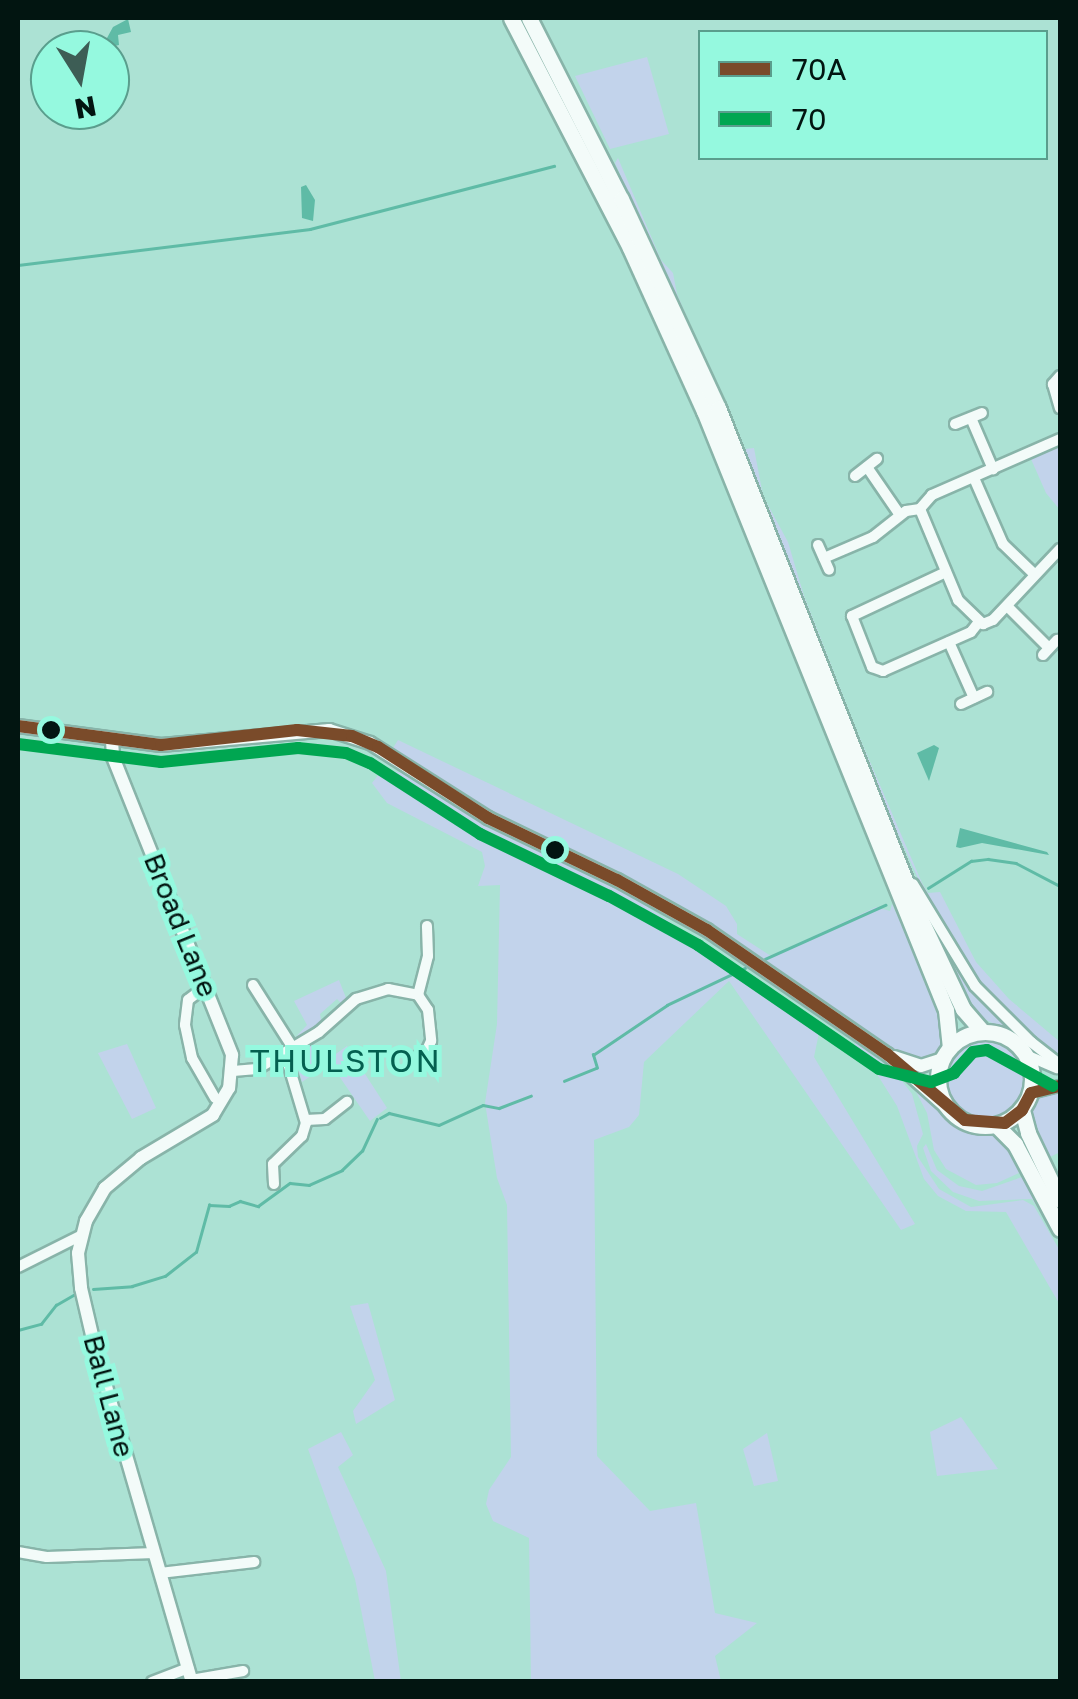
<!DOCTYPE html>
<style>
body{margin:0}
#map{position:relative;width:1078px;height:1699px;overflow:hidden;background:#ace2d4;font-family:"Golos Text",sans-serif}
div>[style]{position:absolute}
.green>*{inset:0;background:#c2d3eb}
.round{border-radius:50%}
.water>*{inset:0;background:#5fbba6}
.stream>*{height:2.5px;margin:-1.25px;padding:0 1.25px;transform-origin:1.25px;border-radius:1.25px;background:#5fbba6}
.roads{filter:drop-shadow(2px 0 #88b4a9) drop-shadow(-2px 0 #88b4a9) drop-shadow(0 2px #88b4a9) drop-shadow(0 -2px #88b4a9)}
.minor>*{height:10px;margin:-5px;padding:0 5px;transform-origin:5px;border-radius:5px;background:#f3fbf9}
.major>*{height:12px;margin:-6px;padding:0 6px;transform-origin:6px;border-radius:6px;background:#f3fbf9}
.highway>*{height:15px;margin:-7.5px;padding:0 7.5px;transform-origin:7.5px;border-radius:7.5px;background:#f3fbf9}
.highway>.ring{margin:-7.5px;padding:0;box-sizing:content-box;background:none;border:15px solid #f3fbf9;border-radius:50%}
.bus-1>*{height:12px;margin:-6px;padding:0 6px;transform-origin:6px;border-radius:6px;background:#7a4b2a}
.bus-2>*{height:12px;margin:-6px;padding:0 6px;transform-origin:6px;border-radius:6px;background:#00a651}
.dots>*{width:28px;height:28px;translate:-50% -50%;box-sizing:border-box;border:5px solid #95f9df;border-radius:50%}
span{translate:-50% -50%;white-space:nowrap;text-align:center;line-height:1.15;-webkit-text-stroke:10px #95f9df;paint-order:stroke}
.street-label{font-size:28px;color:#021511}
.quarter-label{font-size:32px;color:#046050;letter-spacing:2.5px}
.frame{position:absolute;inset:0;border:20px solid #021511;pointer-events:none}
.legend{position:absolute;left:698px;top:30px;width:350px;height:130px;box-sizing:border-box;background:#95f9df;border:2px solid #5a9e8d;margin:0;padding:12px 18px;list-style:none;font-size:30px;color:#021511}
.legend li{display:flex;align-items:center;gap:20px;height:50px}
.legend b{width:50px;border:2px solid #5a9e8d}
.north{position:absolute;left:30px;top:30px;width:100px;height:100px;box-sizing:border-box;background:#95f9df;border:2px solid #5a9e8d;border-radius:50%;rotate:169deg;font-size:28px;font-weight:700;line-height:40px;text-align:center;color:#021511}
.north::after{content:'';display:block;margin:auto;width:35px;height:45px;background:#3d5d55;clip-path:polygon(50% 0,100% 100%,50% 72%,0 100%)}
</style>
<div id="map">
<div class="green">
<div style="clip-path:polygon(647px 57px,669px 134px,610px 149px,575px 76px)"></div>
<div style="clip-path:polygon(618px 158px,661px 260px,673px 273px,677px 294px,732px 422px,745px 449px,754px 448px,763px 496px,788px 542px,804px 596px,858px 734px,922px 883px,928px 893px,940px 892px,976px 962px,1009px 999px,1060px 1042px,1060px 1059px,975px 980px,925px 894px,869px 769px,753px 475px,615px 163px)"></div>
<div style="clip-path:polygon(1060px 446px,1060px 510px,1046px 493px,1031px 459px)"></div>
<div style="clip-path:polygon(398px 740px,678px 874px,726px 906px,737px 924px,737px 934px,771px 956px,876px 907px,890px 911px,892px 904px,939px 1006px,944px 1036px,938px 1054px,924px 1061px,904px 1055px,478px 806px,393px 748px)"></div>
<div style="clip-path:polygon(383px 769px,411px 775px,507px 836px,570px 863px,634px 898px,821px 1023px,814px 1057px,915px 1224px,901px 1230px,729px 981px,644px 1062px,639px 1115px,629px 1127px,594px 1140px,597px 1456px,650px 1511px,696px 1503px,715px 1613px,757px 1623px,715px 1656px,721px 1681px,531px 1681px,529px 1538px,493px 1521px,486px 1504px,489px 1490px,511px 1457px,507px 1205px,497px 1178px,485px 1103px,497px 1024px,500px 885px,478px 886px,485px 866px,482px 852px,387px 803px,372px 783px)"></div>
<div style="clip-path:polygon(935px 931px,973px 988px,1042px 1057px,1017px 1036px,973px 1013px,931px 933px)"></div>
<div style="clip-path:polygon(339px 980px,348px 1003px,344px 1006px,337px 999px,320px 1014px,322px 1025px,293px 1040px,307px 1025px,294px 1001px)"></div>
<div class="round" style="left:945px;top:1038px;width:82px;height:82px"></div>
<div style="clip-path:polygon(310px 1042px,326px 1061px,347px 1046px,387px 1108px,370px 1121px,330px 1063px,302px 1082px,294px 1054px)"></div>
<div style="clip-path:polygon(856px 1043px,896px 1073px,912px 1094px,923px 1134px,917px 1146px,918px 1157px,939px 1189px,971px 1207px,1023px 1200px,1034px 1206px,1060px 1251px,1060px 1305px,1006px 1212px,966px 1211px,938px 1196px,924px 1179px,897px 1106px,870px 1063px,850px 1050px)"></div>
<div style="clip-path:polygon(127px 1044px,156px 1108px,132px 1119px,98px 1053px)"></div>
<div style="clip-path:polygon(911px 1082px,949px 1123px,959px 1129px,996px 1134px,1006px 1141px,1019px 1173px,997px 1183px,976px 1185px,946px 1169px,934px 1150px,927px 1113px)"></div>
<div style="clip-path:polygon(1060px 1093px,1060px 1152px,1048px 1158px,1030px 1114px,1039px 1097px)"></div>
<div style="clip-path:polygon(926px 1144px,937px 1170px,959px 1186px,982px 1191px,1022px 1177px,1060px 1243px,1032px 1199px,979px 1201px,953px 1192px,931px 1171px,923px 1148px)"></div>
<div style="clip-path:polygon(368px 1303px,395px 1400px,356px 1424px,353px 1411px,375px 1380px,350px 1306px)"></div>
<div style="clip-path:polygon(961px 1417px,998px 1469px,937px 1476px,930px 1432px)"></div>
<div style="clip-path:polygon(341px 1432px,353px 1455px,338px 1467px,386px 1571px,401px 1681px,375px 1681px,355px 1579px,308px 1449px)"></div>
<div style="clip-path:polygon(767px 1433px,778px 1481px,754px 1486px,743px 1449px)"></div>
</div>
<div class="water">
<div style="clip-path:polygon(128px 19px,131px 32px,118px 35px,119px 45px,101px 49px,113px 27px)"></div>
<div style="clip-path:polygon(306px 185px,315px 200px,313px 221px,302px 218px,301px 187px)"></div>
<div style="clip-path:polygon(934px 745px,939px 748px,929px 781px,917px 753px)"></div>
<div style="clip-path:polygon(960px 828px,1047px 852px,1049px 855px,982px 843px,960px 848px,956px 847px)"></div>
</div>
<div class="stream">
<div style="left:18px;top:265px;width:294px;rotate:-7deg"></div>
<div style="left:310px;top:229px;width:252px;rotate:-14.5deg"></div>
<div style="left:928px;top:888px;width:51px;rotate:-32.1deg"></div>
<div style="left:971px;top:861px;width:17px;rotate:-7deg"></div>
<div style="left:988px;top:859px;width:28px;rotate:8deg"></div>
<div style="left:1016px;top:863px;width:50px;rotate:27.6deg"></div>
<div style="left:765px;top:959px;width:132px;rotate:-24.2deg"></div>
<div style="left:564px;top:1081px;width:35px;rotate:-22deg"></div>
<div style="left:597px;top:1068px;width:14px;rotate:-107deg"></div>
<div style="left:593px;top:1055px;width:89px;rotate:-34deg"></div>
<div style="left:667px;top:1005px;width:86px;rotate:-25.4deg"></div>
<div style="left:380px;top:1118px;width:10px;rotate:-29deg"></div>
<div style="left:389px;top:1113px;width:51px;rotate:13.5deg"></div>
<div style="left:439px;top:1125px;width:48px;rotate:-24.4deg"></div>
<div style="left:483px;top:1105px;width:16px;rotate:11deg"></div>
<div style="left:499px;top:1108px;width:34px;rotate:-21deg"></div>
<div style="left:93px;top:1289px;width:39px;rotate:-4deg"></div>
<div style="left:132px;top:1286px;width:34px;rotate:-17deg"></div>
<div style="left:165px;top:1276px;width:39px;rotate:-38deg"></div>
<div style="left:196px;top:1252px;width:49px;rotate:-74.5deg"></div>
<div style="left:209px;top:1205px;width:20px;rotate:3deg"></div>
<div style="left:229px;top:1206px;width:12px;rotate:-24deg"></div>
<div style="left:240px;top:1201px;width:19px;rotate:16deg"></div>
<div style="left:258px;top:1206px;width:39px;rotate:-36deg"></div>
<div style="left:290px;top:1183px;width:19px;rotate:6deg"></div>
<div style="left:309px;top:1185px;width:36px;rotate:-24deg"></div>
<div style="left:342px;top:1170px;width:28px;rotate:-44deg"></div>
<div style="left:362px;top:1151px;width:35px;rotate:-65deg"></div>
<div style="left:18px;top:1330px;width:24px;rotate:-15deg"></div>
<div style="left:41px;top:1324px;width:24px;rotate:-52deg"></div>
<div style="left:56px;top:1305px;width:20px;rotate:-30deg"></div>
</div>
<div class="roads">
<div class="minor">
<div style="left:1060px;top:376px;width:11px;rotate:131deg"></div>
<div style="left:1053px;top:384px;width:25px;rotate:74deg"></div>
<div style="left:971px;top:418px;width:56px;rotate:66.7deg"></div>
<div style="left:955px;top:424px;width:29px;rotate:-22deg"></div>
<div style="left:1060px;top:439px;width:140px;rotate:156.4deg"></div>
<div style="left:932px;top:495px;width:18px;rotate:131deg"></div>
<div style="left:920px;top:509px;width:99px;rotate:67.3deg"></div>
<div style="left:958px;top:600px;width:35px;rotate:44deg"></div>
<div style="left:983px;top:624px;width:11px;rotate:-22deg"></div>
<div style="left:993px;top:620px;width:98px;rotate:-46.7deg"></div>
<div style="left:867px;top:467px;width:58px;rotate:55.5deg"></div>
<div style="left:855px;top:476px;width:28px;rotate:-38deg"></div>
<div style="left:974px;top:478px;width:72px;rotate:66.3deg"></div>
<div style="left:1003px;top:544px;width:42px;rotate:44deg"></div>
<div style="left:818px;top:545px;width:27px;rotate:66deg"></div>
<div style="left:824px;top:558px;width:53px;rotate:-23.2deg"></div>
<div style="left:873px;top:537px;width:42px;rotate:-38.2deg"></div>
<div style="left:906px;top:511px;width:14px;rotate:-8deg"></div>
<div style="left:946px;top:572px;width:104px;rotate:154.9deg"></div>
<div style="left:852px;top:616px;width:55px;rotate:68.6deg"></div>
<div style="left:872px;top:667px;width:12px;rotate:20deg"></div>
<div style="left:883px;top:671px;width:96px;rotate:-23.9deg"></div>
<div style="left:971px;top:632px;width:11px;rotate:-52deg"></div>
<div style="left:1007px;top:606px;width:59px;rotate:45deg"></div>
<div style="left:949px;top:642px;width:61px;rotate:65.9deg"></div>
<div style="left:1043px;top:655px;width:21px;rotate:-47deg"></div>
<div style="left:961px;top:704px;width:29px;rotate:-25deg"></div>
<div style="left:913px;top:884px;width:119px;rotate:58.7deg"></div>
<div style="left:975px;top:986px;width:79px;rotate:45deg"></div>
<div style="left:1031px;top:1042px;width:37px;rotate:38deg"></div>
<div style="left:253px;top:985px;width:75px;rotate:57.6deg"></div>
<div style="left:205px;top:987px;width:21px;rotate:143deg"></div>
<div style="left:188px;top:1000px;width:25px;rotate:97deg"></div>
<div style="left:185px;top:1025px;width:34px;rotate:78deg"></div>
<div style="left:192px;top:1058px;width:46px;rotate:60.1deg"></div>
<div style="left:418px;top:995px;width:40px;rotate:-75.6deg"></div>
<div style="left:428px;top:956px;width:30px;rotate:-92deg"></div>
<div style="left:1026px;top:1055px;width:34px;rotate:23deg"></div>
<div style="left:233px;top:1071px;width:24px;rotate:-5deg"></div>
<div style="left:257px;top:1069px;width:72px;rotate:-30.8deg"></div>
<div style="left:319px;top:1032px;width:50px;rotate:-41.7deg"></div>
<div style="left:356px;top:999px;width:34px;rotate:-17deg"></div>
<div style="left:388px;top:989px;width:31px;rotate:11deg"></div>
<div style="left:418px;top:995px;width:18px;rotate:56deg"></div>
<div style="left:428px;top:1010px;width:31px;rotate:84deg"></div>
<div style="left:431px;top:1041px;width:10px;rotate:114deg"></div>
<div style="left:427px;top:1050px;width:14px;rotate:146deg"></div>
<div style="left:1031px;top:1093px;width:30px;rotate:-14deg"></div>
<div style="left:306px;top:1120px;width:19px;rotate:-3deg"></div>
<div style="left:325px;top:1119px;width:28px;rotate:-38deg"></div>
<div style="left:274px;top:1184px;width:20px;rotate:-93deg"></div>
<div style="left:273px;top:1164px;width:40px;rotate:-44deg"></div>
<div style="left:302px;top:1136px;width:14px;rotate:-73deg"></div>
<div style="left:306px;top:1123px;width:73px;rotate:-106.7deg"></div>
<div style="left:18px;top:1267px;width:69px;rotate:-26.6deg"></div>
<div style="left:18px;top:1552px;width:29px;rotate:10deg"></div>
<div style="left:47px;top:1557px;width:107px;rotate:-2.1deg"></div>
<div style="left:160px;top:1573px;width:95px;rotate:-6.7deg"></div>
<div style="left:191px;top:1680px;width:53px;rotate:-9.8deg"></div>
<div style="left:152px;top:1682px;width:39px;rotate:-21deg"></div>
</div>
<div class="major">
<div style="left:18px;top:726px;width:144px;rotate:7.6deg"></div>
<div style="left:161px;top:745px;width:169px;rotate:-5.1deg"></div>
<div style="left:329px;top:730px;width:43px;rotate:17.6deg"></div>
<div style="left:370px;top:743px;width:140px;rotate:32.4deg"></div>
<div style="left:488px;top:818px;width:143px;rotate:25.7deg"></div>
<div style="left:617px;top:880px;width:103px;rotate:29.1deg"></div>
<div style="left:707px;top:930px;width:219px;rotate:34.6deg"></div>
<div style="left:887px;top:1054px;width:79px;rotate:41.9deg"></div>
<div style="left:112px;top:741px;width:16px;rotate:86deg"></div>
<div style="left:113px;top:757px;width:321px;rotate:68.2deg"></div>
<div style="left:232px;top:1055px;width:33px;rotate:95deg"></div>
<div style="left:229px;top:1088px;width:31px;rotate:121deg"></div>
<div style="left:213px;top:1115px;width:84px;rotate:149.2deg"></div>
<div style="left:141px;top:1158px;width:47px;rotate:140.2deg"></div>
<div style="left:105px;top:1188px;width:38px;rotate:120deg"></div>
<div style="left:86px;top:1221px;width:33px;rotate:104deg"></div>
<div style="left:78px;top:1253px;width:35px;rotate:85deg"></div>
<div style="left:81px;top:1288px;width:66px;rotate:76.8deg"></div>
<div style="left:96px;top:1352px;width:344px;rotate:73.8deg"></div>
<div style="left:894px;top:1057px;width:28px;rotate:18deg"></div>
<div style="left:921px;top:1066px;width:23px;rotate:-18deg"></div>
</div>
<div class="highway">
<div style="left:511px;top:18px;width:259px;rotate:62.6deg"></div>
<div style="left:630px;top:248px;width:179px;rotate:65.6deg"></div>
<div style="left:704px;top:411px;width:646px;rotate:68deg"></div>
<div style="left:946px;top:1010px;width:37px;rotate:84deg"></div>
<div style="left:529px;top:18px;width:203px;rotate:63.1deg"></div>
<div style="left:621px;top:199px;width:230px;rotate:65.1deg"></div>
<div style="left:718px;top:408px;width:549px;rotate:68.39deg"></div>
<div style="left:920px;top:918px;width:101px;rotate:64.7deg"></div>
<div style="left:963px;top:1009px;width:30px;rotate:49deg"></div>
<div class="ring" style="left:938px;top:1032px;width:79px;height:79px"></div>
<div style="left:1022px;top:1110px;width:24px;rotate:75deg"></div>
<div style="left:1028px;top:1133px;width:74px;rotate:64.5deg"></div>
<div style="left:996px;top:1125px;width:27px;rotate:45deg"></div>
<div style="left:1015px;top:1144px;width:96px;rotate:62.1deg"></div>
</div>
</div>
<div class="bus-1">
<div style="left:18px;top:726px;width:144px;rotate:7.6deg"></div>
<div style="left:161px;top:745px;width:137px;rotate:-6.3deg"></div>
<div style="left:297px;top:730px;width:55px;rotate:6.2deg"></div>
<div style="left:352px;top:736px;width:28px;rotate:23deg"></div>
<div style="left:378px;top:747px;width:131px;rotate:32.8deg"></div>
<div style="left:488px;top:818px;width:143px;rotate:25.7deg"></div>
<div style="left:617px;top:880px;width:103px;rotate:29.1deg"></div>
<div style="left:707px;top:930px;width:219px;rotate:34.6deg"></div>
<div style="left:887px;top:1054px;width:102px;rotate:40.2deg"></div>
<div style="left:965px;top:1120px;width:40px;rotate:4.3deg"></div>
<div style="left:1005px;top:1123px;width:21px;rotate:-37deg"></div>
<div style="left:1022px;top:1110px;width:19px;rotate:-62deg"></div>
<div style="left:1031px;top:1093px;width:30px;rotate:-14deg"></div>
</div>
<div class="bus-2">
<div style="left:18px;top:744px;width:144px;rotate:7.2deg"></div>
<div style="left:161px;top:762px;width:138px;rotate:-5.8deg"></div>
<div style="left:298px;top:748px;width:48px;rotate:5.9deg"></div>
<div style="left:346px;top:753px;width:26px;rotate:23deg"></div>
<div style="left:370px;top:763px;width:131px;rotate:32.8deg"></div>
<div style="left:480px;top:834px;width:143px;rotate:25.7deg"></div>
<div style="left:609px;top:896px;width:102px;rotate:28.8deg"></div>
<div style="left:698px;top:945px;width:219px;rotate:34.4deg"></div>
<div style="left:879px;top:1069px;width:54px;rotate:14deg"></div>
<div style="left:931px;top:1082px;width:25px;rotate:-21deg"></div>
<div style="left:954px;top:1073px;width:28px;rotate:-48deg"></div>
<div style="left:973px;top:1052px;width:14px;rotate:-8deg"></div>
<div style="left:987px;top:1050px;width:75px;rotate:28.6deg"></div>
</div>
<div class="dots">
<div style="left:51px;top:730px;background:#021511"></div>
<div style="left:555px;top:850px;background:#021511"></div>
</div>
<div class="street-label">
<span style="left:181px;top:925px;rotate:68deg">Broad Lane</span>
<span style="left:109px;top:1396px;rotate:75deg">Ball Lane</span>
</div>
<div class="quarter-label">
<span style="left:346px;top:1060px">THULSTON</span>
</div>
<div class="frame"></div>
<ul class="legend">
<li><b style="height:12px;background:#7a4b2a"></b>70A</li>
<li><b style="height:12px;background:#00a651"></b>70</li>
</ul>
<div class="north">N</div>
</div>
